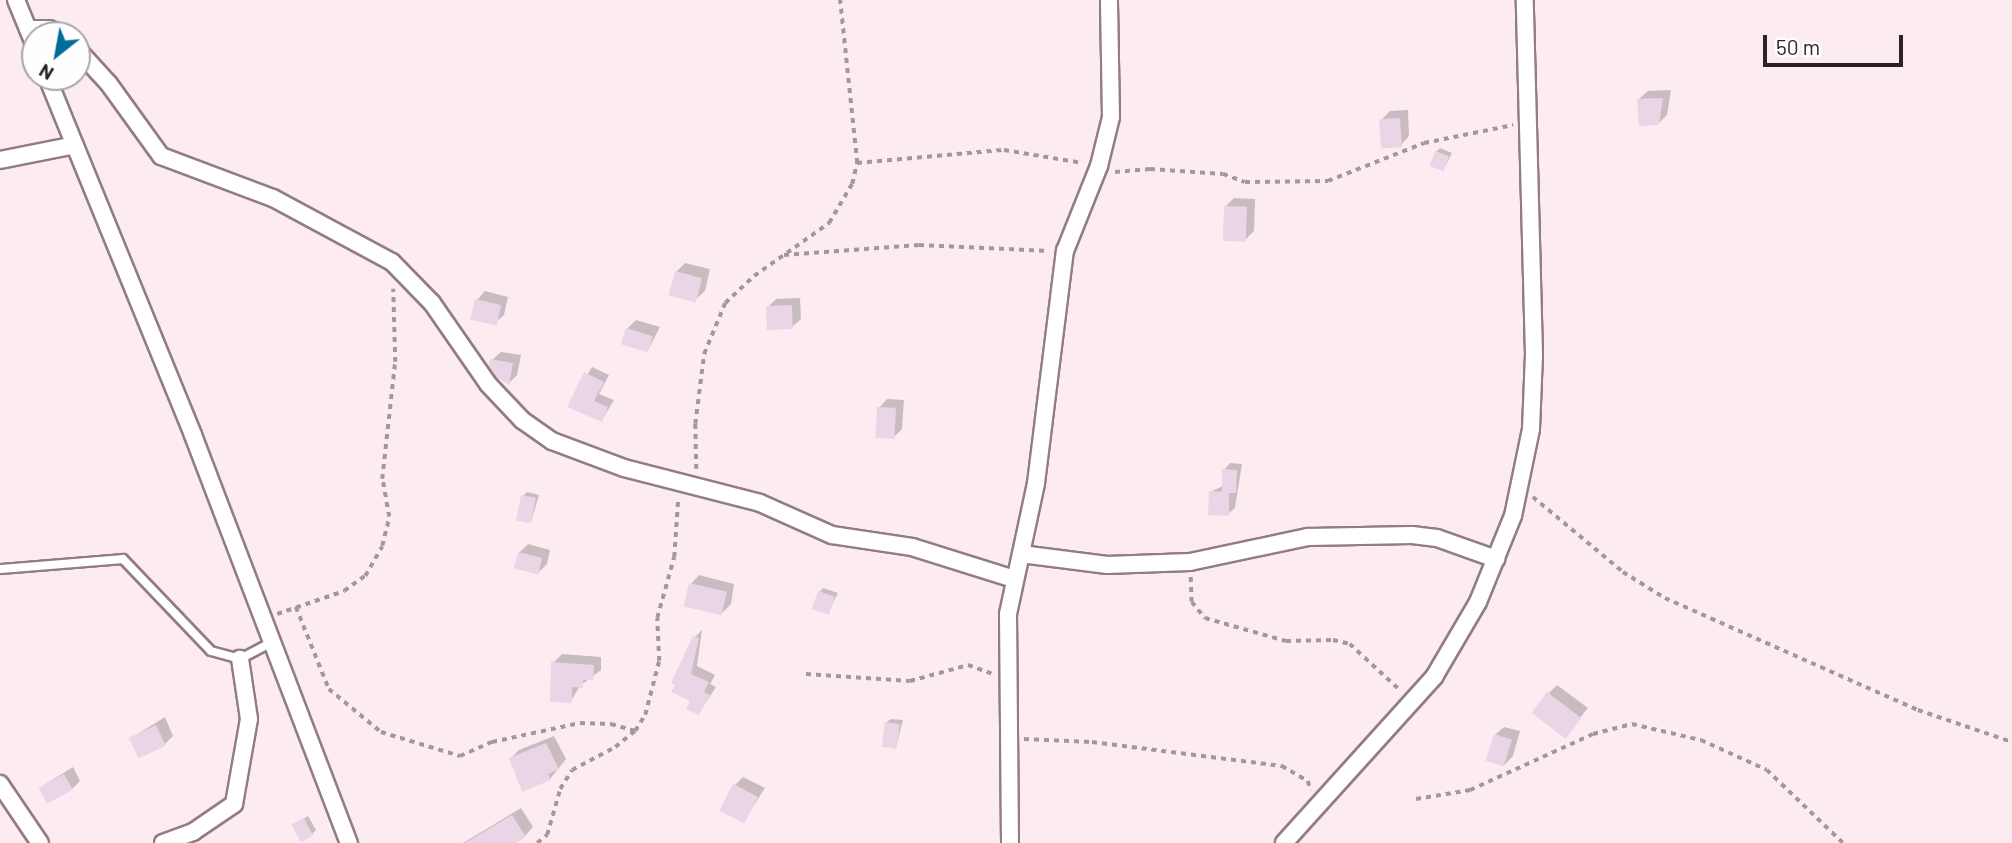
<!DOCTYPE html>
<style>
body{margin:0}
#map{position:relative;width:2012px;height:843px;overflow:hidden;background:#fcecf2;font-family:Barlow,sans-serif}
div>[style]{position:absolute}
.shadow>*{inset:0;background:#0003}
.building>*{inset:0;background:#e9d5e6;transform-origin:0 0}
.path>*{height:3.5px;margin-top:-1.75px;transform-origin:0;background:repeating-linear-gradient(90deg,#a4979c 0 5px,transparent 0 10px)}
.roads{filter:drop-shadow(2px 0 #937c84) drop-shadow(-2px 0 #937c84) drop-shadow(0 2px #937c84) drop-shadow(0 -2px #937c84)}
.service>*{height:8px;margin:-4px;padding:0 4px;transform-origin:4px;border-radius:4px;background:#fff}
.minor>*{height:16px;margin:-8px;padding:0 8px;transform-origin:8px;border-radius:8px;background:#fff}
span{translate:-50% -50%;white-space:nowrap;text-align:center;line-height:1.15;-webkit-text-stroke:6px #fefefe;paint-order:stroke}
.north{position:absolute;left:21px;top:21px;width:70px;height:70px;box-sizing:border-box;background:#fefefe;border:2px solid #aaa6a7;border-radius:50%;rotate:211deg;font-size:19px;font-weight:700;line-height:28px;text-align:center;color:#2b2225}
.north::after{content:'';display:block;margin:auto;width:24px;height:32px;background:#006c98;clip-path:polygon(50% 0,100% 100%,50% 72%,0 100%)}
.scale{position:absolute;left:1763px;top:35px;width:140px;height:32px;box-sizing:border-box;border:4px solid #2b2225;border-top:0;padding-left:9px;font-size:21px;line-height:24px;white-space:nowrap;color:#2b2225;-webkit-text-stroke:5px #fefefe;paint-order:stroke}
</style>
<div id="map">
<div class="shadow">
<div style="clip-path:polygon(1671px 90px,1667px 115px,1659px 123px,1639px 99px,1648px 91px)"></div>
<div style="clip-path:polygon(1408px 110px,1409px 136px,1401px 145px,1381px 120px,1390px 111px)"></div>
<div style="clip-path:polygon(1440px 148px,1452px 153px,1444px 169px,1436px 152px)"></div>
<div style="clip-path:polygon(1234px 198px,1255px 199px,1254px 231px,1245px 240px,1225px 207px)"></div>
<div style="clip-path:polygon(685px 263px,710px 269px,705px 291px,696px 299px,676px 272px)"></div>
<div style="clip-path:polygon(485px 291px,508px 297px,504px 315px,495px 323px,477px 300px)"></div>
<div style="clip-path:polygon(800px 298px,801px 319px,792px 327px,768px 307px,776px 299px)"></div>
<div style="clip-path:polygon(636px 320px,660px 327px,648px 350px,627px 329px)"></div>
<div style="clip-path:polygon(501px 352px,521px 355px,517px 375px,509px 383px,492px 360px)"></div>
<div style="clip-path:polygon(592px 367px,609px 375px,599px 394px,614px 400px,602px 420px,569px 406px)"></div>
<div style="clip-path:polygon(887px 399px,904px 400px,902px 429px,893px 438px,879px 408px)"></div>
<div style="clip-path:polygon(1230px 463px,1242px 464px,1235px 508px,1228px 514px,1210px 492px,1223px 486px,1224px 470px)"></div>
<div style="clip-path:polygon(527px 492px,539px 495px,531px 522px,523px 496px)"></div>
<div style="clip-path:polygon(528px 544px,550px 550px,547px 564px,538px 573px,519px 553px)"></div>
<div style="clip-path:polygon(699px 575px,734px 584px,731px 604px,722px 613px,691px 584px)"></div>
<div style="clip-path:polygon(823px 588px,838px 593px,828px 613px,820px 592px)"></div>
<div style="clip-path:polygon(702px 630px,697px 666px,715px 675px,710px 684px,716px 687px,699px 713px,692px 700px,674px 691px,695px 637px)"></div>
<div style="clip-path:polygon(562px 654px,601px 657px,601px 670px,580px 686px,571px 701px,553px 663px)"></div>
<div style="clip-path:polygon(1557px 685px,1588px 708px,1566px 735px,1549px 693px)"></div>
<div style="clip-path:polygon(165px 717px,173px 736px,165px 744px,131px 738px)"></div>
<div style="clip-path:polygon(891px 719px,903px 720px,896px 747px,887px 722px)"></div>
<div style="clip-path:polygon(1504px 727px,1520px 731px,1513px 756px,1504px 765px,1495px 735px)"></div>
<div style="clip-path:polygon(554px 736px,566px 759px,550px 779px,511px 758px,519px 750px)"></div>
<div style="clip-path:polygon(73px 767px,80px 781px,72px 789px,41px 787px)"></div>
<div style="clip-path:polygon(743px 777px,765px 788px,743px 822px,735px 785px)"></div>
<div style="clip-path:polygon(521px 808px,533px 827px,525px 836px,512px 843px,463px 843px)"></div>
<div style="clip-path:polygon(308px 816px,316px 830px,312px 834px,293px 825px)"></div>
</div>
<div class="building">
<div style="clip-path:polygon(1663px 98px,1659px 125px,1639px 126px,1637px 99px)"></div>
<div style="left:1400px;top:118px;width:29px;height:21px;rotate:86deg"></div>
<div style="left:1435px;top:151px;width:15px;height:16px;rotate:20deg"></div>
<div style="left:1224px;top:206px;width:23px;height:35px;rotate:2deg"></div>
<div style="left:675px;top:271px;width:28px;height:25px;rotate:15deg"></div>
<div style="left:475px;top:299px;width:27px;height:21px;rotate:13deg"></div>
<div style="left:792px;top:305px;width:24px;height:26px;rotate:88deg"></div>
<div style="left:626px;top:328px;width:28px;height:17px;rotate:17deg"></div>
<div style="clip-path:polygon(490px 359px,513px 363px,509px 385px,496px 377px,489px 367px)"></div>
<div style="clip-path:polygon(584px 372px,604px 382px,594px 401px,608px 407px,602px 422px,567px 407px)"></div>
<div style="left:877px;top:407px;width:19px;height:31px;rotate:3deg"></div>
<div style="clip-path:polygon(1222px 469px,1237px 470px,1236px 493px,1229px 493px,1229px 516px,1208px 515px,1209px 491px,1222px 492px)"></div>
<div style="left:521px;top:495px;width:15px;height:26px;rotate:11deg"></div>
<div style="left:518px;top:552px;width:25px;height:17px;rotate:14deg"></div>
<div style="left:689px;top:583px;width:39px;height:24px;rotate:13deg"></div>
<div style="left:818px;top:591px;width:18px;height:19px;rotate:19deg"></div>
<div style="clip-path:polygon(693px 636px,699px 638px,691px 674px,709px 682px,704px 692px,710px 695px,699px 715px,686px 709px,690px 701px,671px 692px,675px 685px,671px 683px)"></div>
<div style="clip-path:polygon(551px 662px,594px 665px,593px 680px,583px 680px,583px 688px,572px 687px,572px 703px,550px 702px)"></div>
<div style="left:1547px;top:692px;width:43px;height:26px;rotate:37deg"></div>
<div style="left:885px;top:722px;width:15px;height:25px;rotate:8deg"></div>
<div style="left:156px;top:725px;width:23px;height:30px;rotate:65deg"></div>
<div style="left:1494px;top:734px;width:19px;height:28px;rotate:18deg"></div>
<div style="clip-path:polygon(546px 743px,559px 769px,548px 774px,551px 780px,522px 792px,509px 758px)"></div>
<div style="left:64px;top:774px;width:18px;height:29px;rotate:61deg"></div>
<div style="left:733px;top:784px;width:28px;height:30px;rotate:27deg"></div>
<div style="clip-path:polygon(512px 815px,526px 837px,516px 843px,465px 843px)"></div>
<div style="left:304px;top:818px;width:20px;height:14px;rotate:63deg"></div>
</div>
<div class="path">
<div style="left:857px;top:163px;width:148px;rotate:-5.1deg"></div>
<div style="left:1004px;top:150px;width:80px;rotate:9.3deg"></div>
<div style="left:1115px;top:172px;width:35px;rotate:-5deg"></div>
<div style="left:1150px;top:169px;width:73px;rotate:3.9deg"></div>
<div style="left:1223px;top:174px;width:23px;rotate:20deg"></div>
<div style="left:1245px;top:182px;width:83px;rotate:-0.7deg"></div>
<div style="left:1328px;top:181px;width:103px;rotate:-21.6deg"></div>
<div style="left:1424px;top:143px;width:91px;rotate:-11.4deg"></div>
<div style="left:784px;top:255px;width:135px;rotate:-4.2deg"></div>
<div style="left:919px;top:245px;width:130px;rotate:2.6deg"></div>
<div style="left:696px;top:469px;width:45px;rotate:-91.3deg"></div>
<div style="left:695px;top:424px;width:71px;rotate:-82.7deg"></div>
<div style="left:704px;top:354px;width:55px;rotate:-67.6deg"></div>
<div style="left:725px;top:303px;width:40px;rotate:-43deg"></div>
<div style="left:754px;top:276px;width:92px;rotate:-35.2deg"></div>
<div style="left:829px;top:223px;width:45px;rotate:-59.5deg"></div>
<div style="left:852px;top:184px;width:22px;rotate:-77deg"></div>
<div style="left:857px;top:163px;width:164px;rotate:-96deg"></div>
<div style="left:1533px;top:497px;width:117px;rotate:39.8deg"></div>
<div style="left:1623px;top:572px;width:49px;rotate:31.8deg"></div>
<div style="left:1665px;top:598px;width:277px;rotate:23.9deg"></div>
<div style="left:1918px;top:710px;width:99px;rotate:18.8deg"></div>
<div style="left:1191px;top:577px;width:25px;rotate:88deg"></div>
<div style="left:1192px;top:602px;width:21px;rotate:51deg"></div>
<div style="left:1205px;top:618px;width:84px;rotate:15.9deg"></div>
<div style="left:1286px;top:641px;width:47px;rotate:-1.2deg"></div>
<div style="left:1333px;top:640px;width:17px;rotate:13deg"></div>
<div style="left:1350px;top:644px;width:69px;rotate:42.7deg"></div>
<div style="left:296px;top:607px;width:88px;rotate:68.1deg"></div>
<div style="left:329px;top:689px;width:67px;rotate:39.6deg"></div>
<div style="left:381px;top:732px;width:83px;rotate:16.9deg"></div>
<div style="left:460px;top:756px;width:35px;rotate:-24deg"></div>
<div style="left:492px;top:742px;width:90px;rotate:-12.2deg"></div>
<div style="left:580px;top:723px;width:31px;rotate:2deg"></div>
<div style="left:611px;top:724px;width:25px;rotate:16deg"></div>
<div style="left:277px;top:614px;width:71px;rotate:-18.9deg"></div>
<div style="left:344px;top:591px;width:26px;rotate:-36deg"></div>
<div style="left:365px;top:576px;width:34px;rotate:-60deg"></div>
<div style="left:382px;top:546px;width:30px;rotate:-76deg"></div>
<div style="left:389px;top:517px;width:39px;rotate:-100deg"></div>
<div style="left:382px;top:479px;width:118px;rotate:-83.7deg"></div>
<div style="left:395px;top:362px;width:73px;rotate:-91.6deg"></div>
<div style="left:806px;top:674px;width:104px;rotate:3.9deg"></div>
<div style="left:910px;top:681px;width:60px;rotate:-15.4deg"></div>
<div style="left:968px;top:665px;width:27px;rotate:20deg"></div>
<div style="left:1024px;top:739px;width:68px;rotate:2.5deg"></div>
<div style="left:1092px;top:742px;width:192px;rotate:7.2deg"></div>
<div style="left:1282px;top:766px;width:30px;rotate:30deg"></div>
<div style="left:1308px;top:781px;width:10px;rotate:73deg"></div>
<div style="left:1416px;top:799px;width:55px;rotate:-9.5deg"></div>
<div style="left:1470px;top:790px;width:135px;rotate:-24.5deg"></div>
<div style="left:1593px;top:734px;width:40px;rotate:-14.4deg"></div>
<div style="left:1632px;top:724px;width:71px;rotate:13.1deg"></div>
<div style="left:1701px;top:740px;width:72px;rotate:24.4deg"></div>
<div style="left:1767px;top:770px;width:105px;rotate:43.8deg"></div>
<div style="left:537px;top:843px;width:13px;rotate:-39deg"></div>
<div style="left:547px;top:835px;width:48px;rotate:-74.2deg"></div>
<div style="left:560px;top:789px;width:22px;rotate:-58deg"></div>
<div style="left:572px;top:770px;width:49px;rotate:-28.1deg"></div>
<div style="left:615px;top:747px;width:26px;rotate:-39deg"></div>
<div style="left:635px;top:731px;width:19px;rotate:-58deg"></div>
<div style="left:645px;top:715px;width:56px;rotate:-75.5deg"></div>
<div style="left:659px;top:661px;width:43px;rotate:-92.7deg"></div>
<div style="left:657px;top:618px;width:63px;rotate:-74.4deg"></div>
<div style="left:674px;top:557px;width:58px;rotate:-86.1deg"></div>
</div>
<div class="roads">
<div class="service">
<div style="left:0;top:569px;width:123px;rotate:-4.6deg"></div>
<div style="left:123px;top:559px;width:127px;rotate:46.3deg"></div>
<div style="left:211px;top:651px;width:30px;rotate:15deg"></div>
<div style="left:240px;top:659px;width:38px;rotate:-28deg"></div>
</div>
<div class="minor">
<div style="left:16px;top:0;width:50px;rotate:67.6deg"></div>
<div style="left:28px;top:29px;width:21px"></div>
<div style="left:49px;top:29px;width:14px;rotate:25deg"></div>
<div style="left:77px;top:49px;width:47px;rotate:47.6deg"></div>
<div style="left:109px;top:84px;width:89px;rotate:54.2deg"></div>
<div style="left:161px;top:156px;width:120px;rotate:20.6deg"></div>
<div style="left:273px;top:198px;width:135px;rotate:28.3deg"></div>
<div style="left:392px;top:262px;width:57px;rotate:45.7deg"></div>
<div style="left:432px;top:303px;width:98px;rotate:55.3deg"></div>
<div style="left:488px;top:384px;width:50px;rotate:46.6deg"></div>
<div style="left:522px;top:420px;width:37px;rotate:35deg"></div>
<div style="left:552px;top:441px;width:77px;rotate:20.6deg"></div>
<div style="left:624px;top:468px;width:140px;rotate:14.4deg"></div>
<div style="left:760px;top:503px;width:79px;rotate:24deg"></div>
<div style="left:832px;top:535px;width:81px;rotate:8.5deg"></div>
<div style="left:912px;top:547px;width:107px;rotate:17.4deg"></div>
<div style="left:47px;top:77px;width:387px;rotate:67.8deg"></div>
<div style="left:193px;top:435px;width:437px;rotate:69.1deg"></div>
<div style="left:0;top:160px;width:76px;rotate:-11.3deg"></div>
<div style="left:1021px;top:554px;width:87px;rotate:7.3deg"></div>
<div style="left:1107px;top:565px;width:83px;rotate:-2.1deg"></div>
<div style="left:1190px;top:562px;width:121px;rotate:-12deg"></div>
<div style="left:1308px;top:537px;width:104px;rotate:-1.1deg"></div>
<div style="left:1412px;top:535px;width:25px;rotate:7deg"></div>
<div style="left:1437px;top:538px;width:63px;rotate:19.6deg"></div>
<div style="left:0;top:784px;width:71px;rotate:55.9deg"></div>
<div style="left:163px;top:843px;width:32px;rotate:-20deg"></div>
<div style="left:193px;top:832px;width:50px;rotate:-34.3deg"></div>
<div style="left:234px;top:804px;width:86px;rotate:-80deg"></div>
<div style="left:249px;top:719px;width:61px;rotate:-98.5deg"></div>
<div style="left:1010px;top:843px;width:229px;rotate:-90.5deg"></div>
<div style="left:1008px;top:614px;width:134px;rotate:-77.9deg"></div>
<div style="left:1036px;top:483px;width:234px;rotate:-82.9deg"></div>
<div style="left:1065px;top:251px;width:92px;rotate:-68.2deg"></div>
<div style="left:1099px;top:166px;width:50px;rotate:-76.2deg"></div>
<div style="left:1111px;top:117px;width:117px;rotate:-91deg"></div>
<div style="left:1284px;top:843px;width:224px;rotate:-47.9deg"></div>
<div style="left:1434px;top:677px;width:87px;rotate:-59.6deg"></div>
<div style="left:1478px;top:602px;width:93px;rotate:-67.9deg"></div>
<div style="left:1513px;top:516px;width:89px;rotate:-78.3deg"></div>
<div style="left:1531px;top:429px;width:74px;rotate:-87.7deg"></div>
<div style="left:1534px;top:355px;width:355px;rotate:-91.5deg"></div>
</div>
</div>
<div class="north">N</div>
<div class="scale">50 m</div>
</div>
